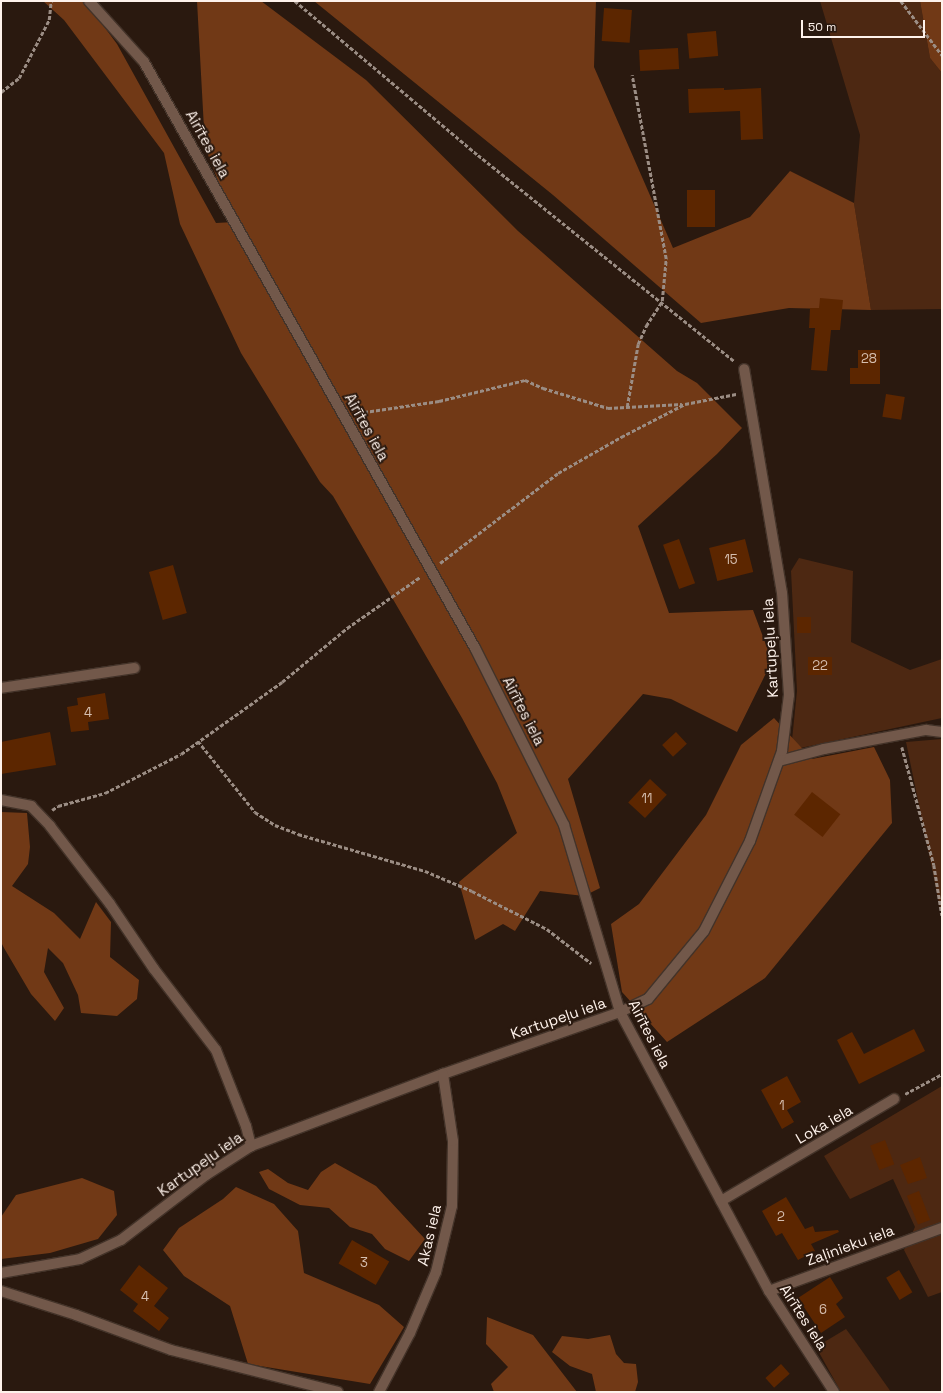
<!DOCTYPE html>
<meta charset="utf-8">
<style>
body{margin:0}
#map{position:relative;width:943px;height:1393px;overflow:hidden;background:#2a190f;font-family:"Space Grotesk",sans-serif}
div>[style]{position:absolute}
.green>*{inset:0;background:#4d2812}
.forest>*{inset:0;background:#713916}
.building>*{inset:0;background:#5c2600;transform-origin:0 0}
.path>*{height:2.5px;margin-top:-1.25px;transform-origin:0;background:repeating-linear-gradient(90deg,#9b8d84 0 4px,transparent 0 6px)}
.roads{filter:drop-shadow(1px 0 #433329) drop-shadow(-1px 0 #433329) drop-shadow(0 1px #433329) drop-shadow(0 -1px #433329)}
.street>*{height:10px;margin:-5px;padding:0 5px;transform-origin:5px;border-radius:5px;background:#72584a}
span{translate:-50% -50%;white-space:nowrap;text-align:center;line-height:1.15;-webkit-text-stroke:4px #2a190f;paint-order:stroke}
.number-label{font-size:13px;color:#d6bfb0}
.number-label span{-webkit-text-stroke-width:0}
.street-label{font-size:15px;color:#fef2eb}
.frame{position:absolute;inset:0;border:2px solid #fef2eb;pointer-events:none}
.scale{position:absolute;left:801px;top:20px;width:124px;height:18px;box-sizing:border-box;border:2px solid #fef2eb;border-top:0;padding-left:5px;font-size:12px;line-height:14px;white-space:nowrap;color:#fef2eb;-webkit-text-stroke:3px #2a190f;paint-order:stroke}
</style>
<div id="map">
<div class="green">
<div style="clip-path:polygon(820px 1px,920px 1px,930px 58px,942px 73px,942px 309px,871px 310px,854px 203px,860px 135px)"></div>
<div style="clip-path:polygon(799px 558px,853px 571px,851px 642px,910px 670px,942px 659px,942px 718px,791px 750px,797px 691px,791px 571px)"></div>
<div style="clip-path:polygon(942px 739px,942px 917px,906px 742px)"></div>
<div style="clip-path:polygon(942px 1086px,942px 1292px,928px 1297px,904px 1250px,915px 1227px,893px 1179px,850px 1199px,824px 1156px)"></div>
<div style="clip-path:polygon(846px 1329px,855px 1341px,891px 1392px,841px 1392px,816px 1347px)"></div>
</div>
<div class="forest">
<div style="clip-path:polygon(43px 1px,85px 1px,117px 44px,216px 223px,234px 222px,205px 147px,197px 1px,261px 1px,366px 80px,518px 231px,677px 371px,697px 383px,742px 428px,717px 454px,638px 526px,669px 613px,753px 610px,772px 661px,737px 732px,671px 699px,643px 694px,568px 779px,600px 888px,584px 896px,540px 891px,515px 931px,503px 924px,475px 940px,459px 882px,517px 833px,497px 783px,462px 718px,333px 496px,320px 482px,241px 353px,180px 224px,164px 153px,64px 20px)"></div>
<div style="clip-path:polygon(314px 1px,596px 1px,594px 67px,673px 248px,750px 217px,790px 171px,854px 203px,871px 310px,789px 308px,701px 323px,553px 195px)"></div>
<div style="clip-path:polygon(920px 1px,942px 1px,942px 73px,930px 58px)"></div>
<div style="clip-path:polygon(774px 718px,812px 759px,874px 747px,890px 780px,892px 823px,765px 978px,667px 1042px,622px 992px,611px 924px,639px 904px,706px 815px,741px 745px)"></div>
<div style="clip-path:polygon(1px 812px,27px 813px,30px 847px,28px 864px,12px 886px,54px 913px,80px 939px,96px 902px,111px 922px,110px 957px,139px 980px,137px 999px,117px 1016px,81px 1013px,78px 995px,63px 963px,48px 948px,44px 972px,64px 1008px,55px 1021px,31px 994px,4px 948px,1px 942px)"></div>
<div style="clip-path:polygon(335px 1163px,376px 1186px,425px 1239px,409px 1261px,385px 1249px,372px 1234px,350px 1227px,329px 1208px,300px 1205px,269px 1189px,259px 1172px,268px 1169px,288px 1183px,308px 1190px,321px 1172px)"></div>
<div style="clip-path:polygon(82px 1178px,114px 1191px,117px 1215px,98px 1239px,50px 1253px,1px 1259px,1px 1217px,16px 1195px)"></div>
<div style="clip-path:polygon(236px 1187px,274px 1204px,298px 1231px,304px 1273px,379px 1305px,404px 1327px,370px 1384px,248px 1364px,230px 1306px,184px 1276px,163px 1250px,179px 1228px,223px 1199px)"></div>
<div style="clip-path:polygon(487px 1317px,533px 1335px,577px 1392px,494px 1392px,491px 1384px,508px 1367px,486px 1344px)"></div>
<div style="clip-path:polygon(610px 1335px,616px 1354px,624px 1363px,636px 1364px,638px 1382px,635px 1392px,596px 1392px,592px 1374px,570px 1366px,552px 1352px,562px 1336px,588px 1339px)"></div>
</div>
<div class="building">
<div style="left:604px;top:8px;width:28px;height:33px;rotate:4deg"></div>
<div style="left:716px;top:31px;width:25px;height:29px;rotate:85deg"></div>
<div style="left:678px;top:48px;width:21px;height:39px;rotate:87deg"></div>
<div style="clip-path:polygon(724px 88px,724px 90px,761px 88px,763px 139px,741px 140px,740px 111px,689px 113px,688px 89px)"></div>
<div style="left:687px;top:190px;width:28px;height:37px"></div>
<div style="clip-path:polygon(820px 298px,843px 300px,840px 330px,831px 330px,827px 371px,811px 370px,815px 328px,809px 328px,810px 308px,819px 308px)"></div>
<div style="clip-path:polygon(858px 350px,880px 350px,880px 384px,850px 384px,850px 368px,858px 368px)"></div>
<div style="left:886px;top:394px;width:19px;height:23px;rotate:9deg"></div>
<div style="left:679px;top:539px;width:47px;height:17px;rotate:70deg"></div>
<div style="left:745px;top:539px;width:34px;height:37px;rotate:76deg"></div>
<div style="left:173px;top:565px;width:50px;height:25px;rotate:74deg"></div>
<div style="left:797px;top:617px;width:14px;height:16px"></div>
<div style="left:808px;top:657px;width:24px;height:18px"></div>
<div style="clip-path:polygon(105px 693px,109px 719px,88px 722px,89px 730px,71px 732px,67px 707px,78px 705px,77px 698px)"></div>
<div style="clip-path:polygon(50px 732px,56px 765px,1px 774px,1px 742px)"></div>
<div style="left:676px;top:732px;width:16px;height:19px;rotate:47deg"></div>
<div style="left:650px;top:779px;width:23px;height:32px;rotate:43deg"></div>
<div style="left:812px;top:792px;width:36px;height:29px;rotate:38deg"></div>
<div style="clip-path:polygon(914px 1029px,925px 1051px,859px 1084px,837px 1040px,852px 1032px,864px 1054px)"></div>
<div style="clip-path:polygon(787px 1076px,801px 1102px,787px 1110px,794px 1122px,782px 1129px,761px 1090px)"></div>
<div style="left:885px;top:1140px;width:26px;height:16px;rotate:69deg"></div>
<div style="clip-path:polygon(920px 1157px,927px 1178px,908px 1184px,900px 1165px)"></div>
<div style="left:919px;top:1191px;width:31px;height:13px;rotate:69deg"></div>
<div style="clip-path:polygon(786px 1197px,805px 1229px,813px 1226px,815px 1232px,838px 1230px,839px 1232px,811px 1244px,815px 1251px,798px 1260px,782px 1233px,776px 1236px,762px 1211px)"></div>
<div style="left:352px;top:1240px;width:43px;height:27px;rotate:30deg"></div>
<div style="clip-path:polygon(139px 1265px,168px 1288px,154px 1306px,169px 1318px,159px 1331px,133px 1311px,138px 1304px,120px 1290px)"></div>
<div style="left:899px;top:1270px;width:26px;height:15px;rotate:59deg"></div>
<div style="clip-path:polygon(830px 1277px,843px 1298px,836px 1304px,845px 1317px,821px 1333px,798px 1298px)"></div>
<div style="left:781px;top:1364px;width:13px;height:21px;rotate:48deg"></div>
</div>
<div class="path">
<div style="left:295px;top:1px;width:239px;rotate:40.1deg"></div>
<div style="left:478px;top:155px;width:329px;rotate:38.8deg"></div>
<div style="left:901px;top:1px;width:68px;rotate:52.8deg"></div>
<div style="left:1px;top:92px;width:23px;rotate:-38deg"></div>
<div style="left:19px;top:78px;width:65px;rotate:-62.7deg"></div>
<div style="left:49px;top:20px;width:19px;rotate:-84deg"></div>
<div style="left:627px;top:407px;width:64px;rotate:-80.1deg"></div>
<div style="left:638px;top:344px;width:20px;rotate:-66deg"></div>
<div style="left:646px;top:326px;width:30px;rotate:-57deg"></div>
<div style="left:662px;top:301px;width:42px;rotate:-84.6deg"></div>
<div style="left:666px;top:259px;width:187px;rotate:-100.5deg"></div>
<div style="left:358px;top:413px;width:82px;rotate:-8.4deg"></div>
<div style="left:439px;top:401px;width:89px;rotate:-13.7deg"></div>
<div style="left:525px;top:380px;width:20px;rotate:24deg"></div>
<div style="left:543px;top:388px;width:68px;rotate:17.1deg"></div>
<div style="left:608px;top:408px;width:74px;rotate:-3.1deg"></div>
<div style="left:440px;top:563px;width:148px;rotate:-37.3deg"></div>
<div style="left:558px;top:473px;width:73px;rotate:-29.7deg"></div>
<div style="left:621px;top:437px;width:72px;rotate:-27.3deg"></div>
<div style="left:685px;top:404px;width:52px;rotate:-11.1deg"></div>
<div style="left:198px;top:741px;width:91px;rotate:51.2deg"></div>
<div style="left:255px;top:812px;width:24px;rotate:33deg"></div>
<div style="left:275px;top:825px;width:25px;rotate:21deg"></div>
<div style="left:298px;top:834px;width:132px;rotate:16.2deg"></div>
<div style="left:425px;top:871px;width:51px;rotate:23.1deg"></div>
<div style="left:472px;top:891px;width:84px;rotate:26.9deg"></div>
<div style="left:547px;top:929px;width:56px;rotate:37.7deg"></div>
<div style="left:902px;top:747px;width:122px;rotate:74.8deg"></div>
<div style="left:934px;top:865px;width:51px;rotate:80.9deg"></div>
<div style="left:52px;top:810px;width:7px;rotate:-34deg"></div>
<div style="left:58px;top:806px;width:49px;rotate:-15.5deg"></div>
<div style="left:105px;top:793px;width:85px;rotate:-27.2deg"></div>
<div style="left:181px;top:754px;width:124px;rotate:-35.5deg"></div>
<div style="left:282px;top:682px;width:85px;rotate:-39.7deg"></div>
<div style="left:347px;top:628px;width:89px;rotate:-34.9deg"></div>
<div style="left:905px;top:1094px;width:42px;rotate:-28.4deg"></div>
</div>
<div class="roads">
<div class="street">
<div style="left:89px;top:1px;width:82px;rotate:48deg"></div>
<div style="left:144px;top:62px;width:673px;rotate:60.54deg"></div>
<div style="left:475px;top:648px;width:198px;rotate:63.3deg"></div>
<div style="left:564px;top:825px;width:195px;rotate:73.3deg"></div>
<div style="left:620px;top:1012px;width:316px;rotate:61.9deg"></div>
<div style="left:769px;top:1291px;width:120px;rotate:57.2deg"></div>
<div style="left:1px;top:688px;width:135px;rotate:-8.5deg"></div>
<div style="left:779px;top:761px;width:47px;rotate:-14.9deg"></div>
<div style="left:824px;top:749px;width:104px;rotate:-10.6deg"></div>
<div style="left:926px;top:730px;width:16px;rotate:7deg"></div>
<div style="left:1px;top:800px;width:31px;rotate:11deg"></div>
<div style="left:31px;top:806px;width:28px;rotate:46deg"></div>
<div style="left:50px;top:826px;width:98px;rotate:52.4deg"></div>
<div style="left:110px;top:904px;width:78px;rotate:55.9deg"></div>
<div style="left:154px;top:969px;width:102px;rotate:52.6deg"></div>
<div style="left:216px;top:1050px;width:82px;rotate:68.5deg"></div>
<div style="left:246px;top:1126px;width:21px;rotate:76deg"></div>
<div style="left:721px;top:1201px;width:201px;rotate:-30.5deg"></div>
<div style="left:1px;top:1273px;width:80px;rotate:-10deg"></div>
<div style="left:80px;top:1259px;width:45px;rotate:-24.9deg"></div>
<div style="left:121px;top:1240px;width:107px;rotate:-37.4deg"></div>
<div style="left:206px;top:1175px;width:54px;rotate:-32.8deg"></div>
<div style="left:251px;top:1146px;width:205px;rotate:-20.6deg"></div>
<div style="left:443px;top:1074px;width:188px;rotate:-19.3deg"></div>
<div style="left:620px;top:1012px;width:31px;rotate:-25deg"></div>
<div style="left:648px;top:999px;width:88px;rotate:-50.5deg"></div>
<div style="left:704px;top:931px;width:101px;rotate:-62.9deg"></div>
<div style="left:750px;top:841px;width:96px;rotate:-70.4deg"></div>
<div style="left:782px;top:751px;width:56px;rotate:-82.9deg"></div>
<div style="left:789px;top:695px;width:102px;rotate:-93.9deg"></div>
<div style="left:782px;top:593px;width:227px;rotate:-99.6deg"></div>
<div style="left:1px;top:1291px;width:79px;rotate:17.7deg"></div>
<div style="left:76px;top:1315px;width:101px;rotate:20.2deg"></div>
<div style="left:171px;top:1350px;width:172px;rotate:14.1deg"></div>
<div style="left:769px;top:1291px;width:184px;rotate:-20deg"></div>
<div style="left:379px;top:1392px;width:67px;rotate:-62.3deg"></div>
<div style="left:410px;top:1333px;width:66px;rotate:-66.9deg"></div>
<div style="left:436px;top:1272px;width:68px;rotate:-76.4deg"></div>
<div style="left:452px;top:1206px;width:65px;rotate:-89.1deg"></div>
<div style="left:453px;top:1141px;width:68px;rotate:-98.5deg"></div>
</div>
</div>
<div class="number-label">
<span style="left:869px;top:359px">28</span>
<span style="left:731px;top:560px">15</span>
<span style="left:820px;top:666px">22</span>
<span style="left:88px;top:713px">4</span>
<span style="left:647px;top:799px">11</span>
<span style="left:782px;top:1106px">1</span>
<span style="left:781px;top:1217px">2</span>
<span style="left:364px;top:1263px">3</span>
<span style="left:145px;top:1297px">4</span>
<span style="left:823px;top:1310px">6</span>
</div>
<div class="street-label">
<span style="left:208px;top:144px;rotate:61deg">Airītes iela</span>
<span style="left:367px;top:427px;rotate:61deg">Airītes iela</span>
<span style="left:770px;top:648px;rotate:-93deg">Kartupeļu iela</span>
<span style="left:524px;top:711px;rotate:63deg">Airītes iela</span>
<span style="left:558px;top:1018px;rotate:-19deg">Kartupeļu iela</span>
<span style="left:650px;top:1034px;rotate:63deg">Airītes iela</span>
<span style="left:824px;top:1124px;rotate:-30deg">Loka iela</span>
<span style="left:200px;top:1164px;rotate:-35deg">Kartupeļu iela</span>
<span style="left:429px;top:1235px;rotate:-77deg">Akas iela</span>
<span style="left:850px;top:1245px;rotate:-20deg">Zaļinieku iela</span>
<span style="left:804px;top:1317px;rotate:57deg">Airītes iela</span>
</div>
<div class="frame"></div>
<div class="scale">50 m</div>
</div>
